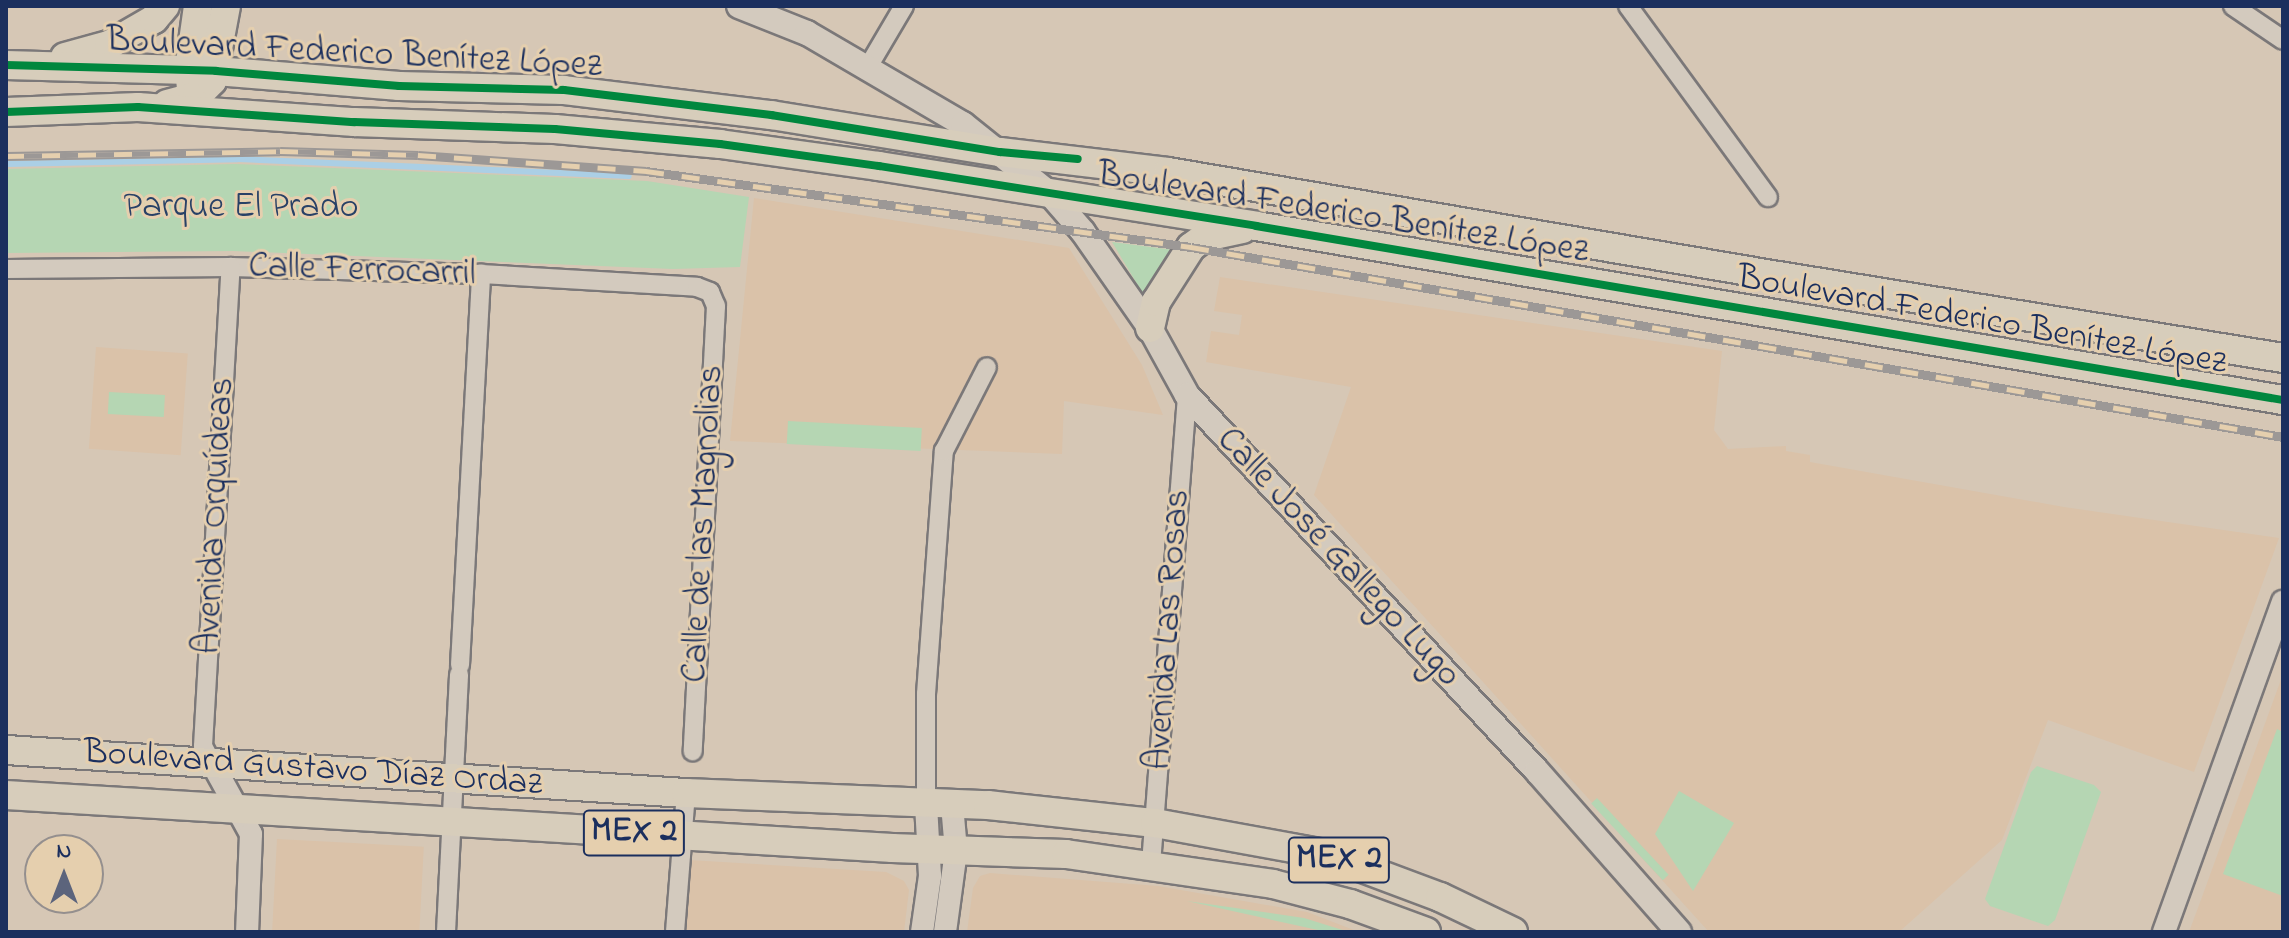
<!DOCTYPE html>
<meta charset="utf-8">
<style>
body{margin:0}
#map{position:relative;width:2289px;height:938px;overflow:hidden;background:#d6c7b5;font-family:"Indie Flower",sans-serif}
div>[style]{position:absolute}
.built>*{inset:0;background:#dac2a9;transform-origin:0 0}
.green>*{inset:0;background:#b5d6b3;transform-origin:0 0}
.stream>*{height:6px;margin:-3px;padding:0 3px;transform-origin:3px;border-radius:3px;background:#abcfe5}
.roads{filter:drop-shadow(2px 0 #7b7879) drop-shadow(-2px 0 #7b7879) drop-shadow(0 2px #7b7879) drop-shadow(0 -2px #7b7879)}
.minor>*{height:18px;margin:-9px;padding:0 9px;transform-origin:9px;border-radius:9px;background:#d3cabe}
.tertiary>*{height:22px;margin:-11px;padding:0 11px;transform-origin:11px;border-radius:11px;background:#d3cabe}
.secondary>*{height:24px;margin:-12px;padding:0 12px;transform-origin:12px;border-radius:12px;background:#d3cabe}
.primary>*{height:28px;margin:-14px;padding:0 14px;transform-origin:14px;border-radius:14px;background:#d7cdbb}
.rail>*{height:9px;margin-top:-4.5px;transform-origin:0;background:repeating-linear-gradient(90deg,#e5cfae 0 18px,#9c9896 0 36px);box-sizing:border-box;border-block:2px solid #9c9896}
.cycleway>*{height:8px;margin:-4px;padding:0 4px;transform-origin:4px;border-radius:4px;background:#00873e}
span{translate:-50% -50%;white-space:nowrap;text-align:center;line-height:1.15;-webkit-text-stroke:6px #e5cfae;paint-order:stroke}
.shield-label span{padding:2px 6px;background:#e5cfae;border:2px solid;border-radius:6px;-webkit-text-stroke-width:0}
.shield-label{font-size:34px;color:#1b2f5e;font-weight:700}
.street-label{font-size:36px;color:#1b2f5e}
.park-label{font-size:36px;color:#284166}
.frame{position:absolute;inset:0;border:8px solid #1b2f5e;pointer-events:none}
.north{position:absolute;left:24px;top:834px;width:80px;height:80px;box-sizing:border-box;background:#e5cfae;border:2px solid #948f8e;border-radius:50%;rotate:0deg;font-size:22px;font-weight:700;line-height:32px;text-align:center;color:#1b2f5e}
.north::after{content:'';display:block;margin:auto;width:28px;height:36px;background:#5c647c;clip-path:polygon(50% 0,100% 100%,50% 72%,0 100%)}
</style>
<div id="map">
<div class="built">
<div style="clip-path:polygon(754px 198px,1069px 248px,1142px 365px,1163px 415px,1064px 401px,1062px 454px,730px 441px)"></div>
<div style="clip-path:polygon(1220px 277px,1722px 351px,1714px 430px,1728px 449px,1786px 446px,1786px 451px,1810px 455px,1810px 462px,2064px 507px,2279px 538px,2194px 772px,2048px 720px,2002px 840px,1899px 932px,1709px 932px,1314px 495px,1351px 387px,1206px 362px,1211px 331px,1239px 335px,1242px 315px,1214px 311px)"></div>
<div style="left:96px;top:347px;width:92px;height:102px;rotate:4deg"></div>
<div style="clip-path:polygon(2283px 674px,2283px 932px,2189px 932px,2202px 897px)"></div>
<div style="left:277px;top:839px;width:147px;height:93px;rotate:3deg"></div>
<div style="clip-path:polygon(689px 860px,886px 872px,904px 881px,909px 890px,904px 932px,683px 932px)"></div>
<div style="clip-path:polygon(990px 873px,1158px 886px,1307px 912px,1359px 932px,967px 932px,973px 888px,980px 876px)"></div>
</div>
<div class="green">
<div style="clip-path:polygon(235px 164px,647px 181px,749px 197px,740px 267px,673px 269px,233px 251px,6px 253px,6px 169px)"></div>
<div style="clip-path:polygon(1112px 242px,1182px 251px,1146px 299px)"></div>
<div style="left:109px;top:392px;width:56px;height:22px;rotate:3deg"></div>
<div style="left:788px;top:421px;width:134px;height:23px;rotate:3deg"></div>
<div style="clip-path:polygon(2277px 729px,2283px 732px,2283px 896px,2223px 874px)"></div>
<div style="clip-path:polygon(2037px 766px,2094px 785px,2101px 792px,2055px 920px,2048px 926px,1990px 906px,1985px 899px,2031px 772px)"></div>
<div style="clip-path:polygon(1679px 791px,1734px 823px,1693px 891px,1655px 834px)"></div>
<div style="left:1597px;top:798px;width:105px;height:8px;rotate:47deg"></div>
<div style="clip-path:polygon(1187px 901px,1304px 918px,1349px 932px,1327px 932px)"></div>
</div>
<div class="stream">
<div style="left:6px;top:164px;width:232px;rotate:-1.2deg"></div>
<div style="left:238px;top:159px;width:391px;rotate:2.5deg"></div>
</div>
<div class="roads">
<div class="minor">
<div style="left:1628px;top:6px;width:237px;rotate:53.8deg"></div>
<div style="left:2233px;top:6px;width:60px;rotate:34.2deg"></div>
<div style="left:868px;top:67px;width:71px;rotate:-59.5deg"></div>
<div style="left:6px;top:269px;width:225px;rotate:-0.5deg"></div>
<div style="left:231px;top:267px;width:250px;rotate:1.6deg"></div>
<div style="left:481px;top:274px;width:216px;rotate:3.4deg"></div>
<div style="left:697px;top:287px;width:14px;rotate:21deg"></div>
<div style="left:710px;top:292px;width:15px;rotate:67deg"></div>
<div style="left:716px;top:306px;width:446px;rotate:93deg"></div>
<div style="left:460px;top:665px;width:392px;rotate:-86.9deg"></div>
<div style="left:212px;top:763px;width:19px;rotate:-118deg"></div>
<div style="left:203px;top:746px;width:480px;rotate:-86.7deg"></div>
<div style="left:926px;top:804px;width:110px;rotate:-90deg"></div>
<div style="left:926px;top:694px;width:244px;rotate:-85.8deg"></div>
<div style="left:944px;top:451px;width:94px;rotate:-62.9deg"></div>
<div style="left:1151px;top:864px;width:470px;rotate:-85.6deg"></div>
<div style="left:446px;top:932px;width:258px;rotate:-87.1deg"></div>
<div style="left:675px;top:932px;width:139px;rotate:-85.5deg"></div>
</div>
<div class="tertiary">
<div style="left:212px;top:763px;width:81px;rotate:61.2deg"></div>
<div style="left:251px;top:834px;width:98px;rotate:92.3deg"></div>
<div style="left:922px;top:932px;width:57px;rotate:-81.9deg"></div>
<div style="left:930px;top:876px;width:72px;rotate:-93.2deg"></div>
<div style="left:945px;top:932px;width:82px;rotate:-82.3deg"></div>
<div style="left:956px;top:851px;width:47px;rotate:-94.9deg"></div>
<div style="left:2164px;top:932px;width:351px;rotate:-70.2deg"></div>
</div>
<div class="secondary">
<div style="left:739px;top:6px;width:73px;rotate:21.7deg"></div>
<div style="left:807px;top:33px;width:181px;rotate:30.3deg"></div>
<div style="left:963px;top:124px;width:112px;rotate:38.8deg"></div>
<div style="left:1050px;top:194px;width:50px;rotate:49deg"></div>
<div style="left:1083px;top:232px;width:117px;rotate:55.1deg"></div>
<div style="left:1150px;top:328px;width:77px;rotate:61.1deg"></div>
<div style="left:1187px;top:395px;width:514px;rotate:47.05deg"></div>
<div style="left:1537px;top:771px;width:215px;rotate:48.6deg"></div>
</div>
<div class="primary">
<div style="left:65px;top:57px;width:46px;rotate:-15.3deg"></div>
<div style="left:109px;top:45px;width:52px;rotate:-30deg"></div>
<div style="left:154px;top:19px;width:17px;rotate:-50deg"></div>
<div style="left:6px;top:65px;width:210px;rotate:1.6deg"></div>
<div style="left:216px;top:71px;width:184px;rotate:4.7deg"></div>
<div style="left:399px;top:86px;width:165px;rotate:1.4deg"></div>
<div style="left:564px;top:90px;width:209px;rotate:6.9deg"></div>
<div style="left:771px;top:115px;width:232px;rotate:9.2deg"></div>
<div style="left:1000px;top:152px;width:169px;rotate:6.8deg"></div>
<div style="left:1168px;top:172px;width:607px;rotate:9.68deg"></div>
<div style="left:1766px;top:274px;width:524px;rotate:9.23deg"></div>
<div style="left:191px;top:88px;width:18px;rotate:-96deg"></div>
<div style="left:189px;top:70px;width:65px;rotate:-82deg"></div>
<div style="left:167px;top:104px;width:31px;rotate:-15deg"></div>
<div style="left:197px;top:96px;width:21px;rotate:-45deg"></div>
<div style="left:212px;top:81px;width:76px;rotate:-79.4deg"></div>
<div style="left:6px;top:112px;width:132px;rotate:-2.2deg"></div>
<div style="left:138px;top:107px;width:217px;rotate:4deg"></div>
<div style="left:354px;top:122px;width:201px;rotate:2deg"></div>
<div style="left:555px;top:129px;width:166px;rotate:5.2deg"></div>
<div style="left:720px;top:144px;width:161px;rotate:7.9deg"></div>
<div style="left:879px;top:166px;width:382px;rotate:9deg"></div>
<div style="left:1256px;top:226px;width:1042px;rotate:9.62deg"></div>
<div style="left:1150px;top:328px;width:27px;rotate:-77deg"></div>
<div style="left:1156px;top:302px;width:65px;rotate:-57.5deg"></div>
<div style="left:1191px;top:247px;width:17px;rotate:-36deg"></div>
<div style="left:1205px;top:237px;width:38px;rotate:-12deg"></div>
<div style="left:6px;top:750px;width:681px;rotate:3.62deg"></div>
<div style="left:686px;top:793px;width:302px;rotate:2.3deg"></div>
<div style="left:988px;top:805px;width:168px;rotate:6.2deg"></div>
<div style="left:1155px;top:823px;width:173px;rotate:10.3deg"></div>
<div style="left:1325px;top:854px;width:123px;rotate:20.5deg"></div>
<div style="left:1440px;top:897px;width:81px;rotate:25.6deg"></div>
<div style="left:6px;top:795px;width:888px;rotate:3.42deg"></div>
<div style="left:892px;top:848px;width:174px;rotate:2deg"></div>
<div style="left:1066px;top:854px;width:209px;rotate:8.2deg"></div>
<div style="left:1273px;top:884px;width:80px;rotate:14.6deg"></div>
<div style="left:1350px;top:904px;width:81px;rotate:20.2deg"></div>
</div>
</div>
<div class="rail">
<div style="left:6px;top:156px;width:274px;rotate:-1deg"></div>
<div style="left:280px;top:151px;width:138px;rotate:1.7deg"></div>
<div style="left:418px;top:155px;width:229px;rotate:4deg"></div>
<div style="left:646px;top:171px;width:550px;rotate:7.94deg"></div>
<div style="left:1191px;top:247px;width:1108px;rotate:9.87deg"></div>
</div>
<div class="cycleway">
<div style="left:6px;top:65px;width:210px;rotate:1.6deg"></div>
<div style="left:216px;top:71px;width:184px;rotate:4.7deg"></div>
<div style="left:399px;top:86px;width:165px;rotate:1.4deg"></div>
<div style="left:564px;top:90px;width:209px;rotate:6.9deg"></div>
<div style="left:771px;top:115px;width:232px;rotate:9.2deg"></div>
<div style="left:1000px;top:152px;width:78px;rotate:5.1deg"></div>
<div style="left:6px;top:112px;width:132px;rotate:-2.2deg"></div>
<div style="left:138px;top:107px;width:217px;rotate:4deg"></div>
<div style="left:354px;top:122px;width:201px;rotate:2deg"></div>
<div style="left:555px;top:129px;width:166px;rotate:5.2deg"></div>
<div style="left:720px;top:144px;width:161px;rotate:7.9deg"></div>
<div style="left:879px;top:166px;width:382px;rotate:9deg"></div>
<div style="left:1256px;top:226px;width:1042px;rotate:9.62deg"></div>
</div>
<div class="shield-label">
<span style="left:634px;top:833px">MEX 2</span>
<span style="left:1339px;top:860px">MEX 2</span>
</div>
<div class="street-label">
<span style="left:354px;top:54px;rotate:3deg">Boulevard Federico Benítez López</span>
<span style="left:1343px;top:214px;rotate:9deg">Boulevard Federico Benítez López</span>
<span style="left:362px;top:271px;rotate:2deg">Calle Ferrocarril</span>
<span style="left:1982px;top:321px;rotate:10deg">Boulevard Federico Benítez López</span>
<span style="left:216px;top:516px;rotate:-87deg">Avenida Orquídeas</span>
<span style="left:704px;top:524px;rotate:-87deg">Calle de las Magnolias</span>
<span style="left:1338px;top:558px;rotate:47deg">Calle José Gallego Lugo</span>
<span style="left:1169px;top:630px;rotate:-86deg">Avenida Las Rosas</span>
<span style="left:313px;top:769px;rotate:4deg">Boulevard Gustavo Díaz Ordaz</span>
</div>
<div class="park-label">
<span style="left:241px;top:208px">Parque El Prado</span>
</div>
<div class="frame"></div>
<div class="north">N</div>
</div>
